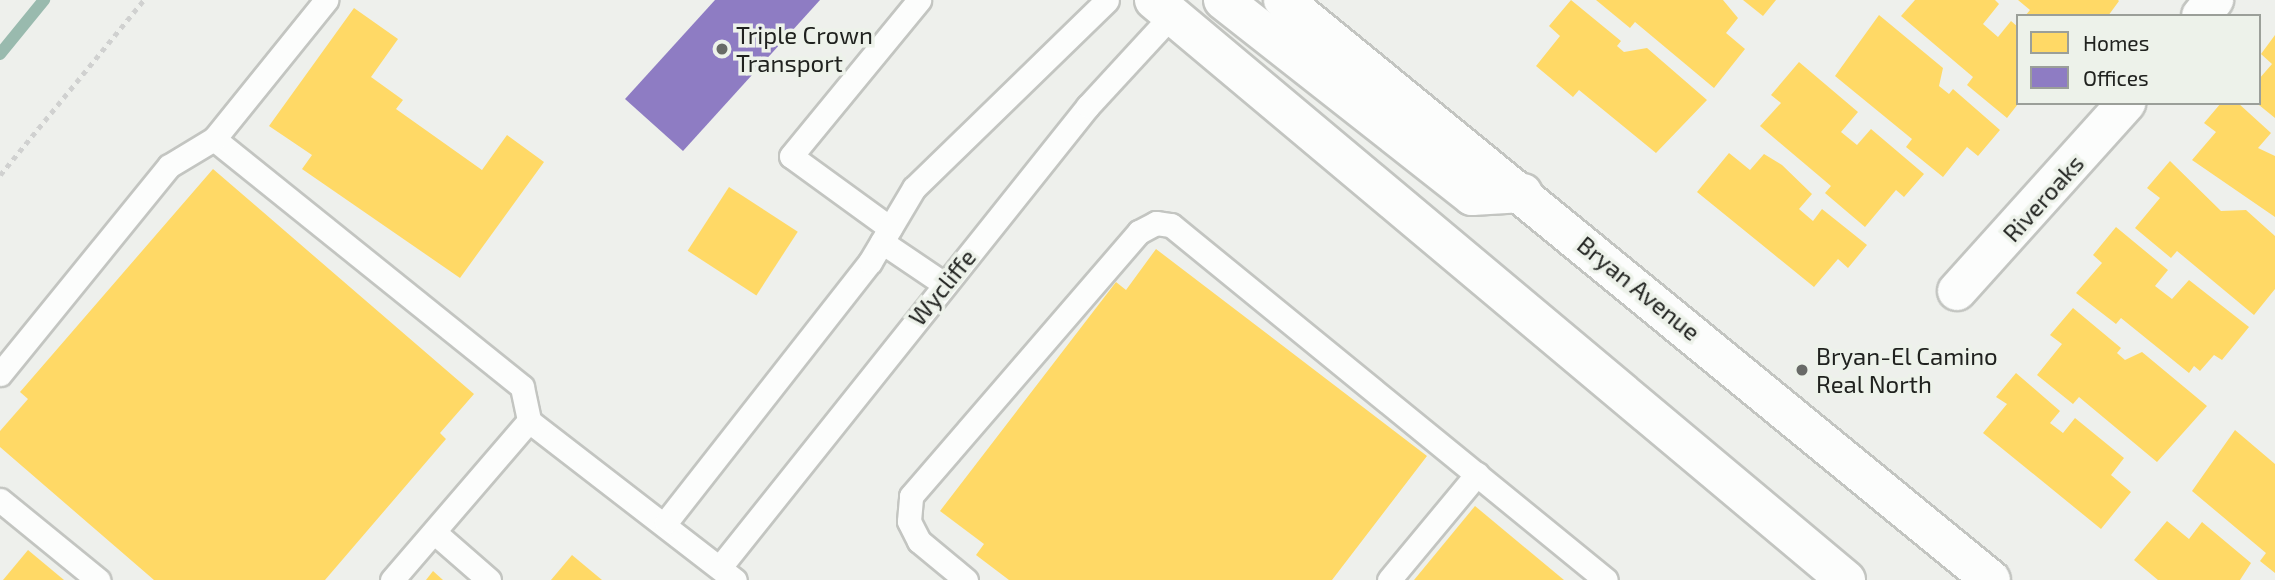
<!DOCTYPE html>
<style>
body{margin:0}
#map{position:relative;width:2275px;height:580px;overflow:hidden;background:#eef0ec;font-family:"Exo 2",sans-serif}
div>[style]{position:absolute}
.homes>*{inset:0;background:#ffd966;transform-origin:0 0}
.offices>*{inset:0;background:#8e7cc3}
.stream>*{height:12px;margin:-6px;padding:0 6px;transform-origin:6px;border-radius:6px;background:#99baae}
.path>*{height:4.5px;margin-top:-2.25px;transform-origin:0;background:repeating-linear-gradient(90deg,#d0d1d0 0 5px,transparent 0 10px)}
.roads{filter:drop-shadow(2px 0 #c3c5c1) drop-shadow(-2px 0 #c3c5c1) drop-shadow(0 2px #c3c5c1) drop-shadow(0 -2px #c3c5c1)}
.service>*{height:23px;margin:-11.5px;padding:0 11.5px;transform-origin:11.5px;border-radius:11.5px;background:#fcfdfc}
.minor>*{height:38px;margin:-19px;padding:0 19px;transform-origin:19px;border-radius:19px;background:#fcfdfc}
.secondary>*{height:38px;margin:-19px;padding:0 19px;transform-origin:19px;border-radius:19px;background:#fcfdfc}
.dots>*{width:19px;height:19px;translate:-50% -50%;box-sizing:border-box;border:4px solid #edf2ea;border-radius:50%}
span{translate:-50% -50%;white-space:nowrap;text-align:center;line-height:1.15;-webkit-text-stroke:7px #edf2ea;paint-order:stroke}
.poi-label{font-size:24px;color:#20221f}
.left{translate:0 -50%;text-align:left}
.street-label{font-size:24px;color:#20221f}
.legend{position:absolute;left:2016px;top:14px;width:245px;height:91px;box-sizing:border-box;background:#edf2ea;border:2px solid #9b9f99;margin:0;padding:9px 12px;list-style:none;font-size:21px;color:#20221f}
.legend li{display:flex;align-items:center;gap:14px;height:35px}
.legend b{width:35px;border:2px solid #9b9f99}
</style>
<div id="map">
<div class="homes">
<div style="clip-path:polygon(1571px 0,1621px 41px,1617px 46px,1624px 52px,1647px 48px,1707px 100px,1656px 153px,1579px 90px,1573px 97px,1536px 66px,1560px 36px,1549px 26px)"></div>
<div style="clip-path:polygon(1596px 0,1723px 0,1738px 18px,1726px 33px,1745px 49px,1714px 88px,1635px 22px,1630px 28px)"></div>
<div style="clip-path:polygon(1743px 0,1776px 0,1763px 16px)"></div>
<div style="clip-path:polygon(1915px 0,1995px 0,1999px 4px,1983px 24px,1998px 37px,2011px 21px,2018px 27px,2018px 104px,2007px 118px,1967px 85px,1973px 77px,1901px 16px)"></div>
<div style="clip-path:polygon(2018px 0,2118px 0,2119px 1px,2108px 16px,2025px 16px,2030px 10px)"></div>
<div style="clip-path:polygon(354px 8px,398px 39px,371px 77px,403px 100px,396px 109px,482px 170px,507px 135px,544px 162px,460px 278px,302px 169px,312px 155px,269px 126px)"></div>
<div style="clip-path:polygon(1879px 15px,1943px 68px,1939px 86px,1949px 94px,1953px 89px,2000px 130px,1978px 156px,1967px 147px,1943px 177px,1906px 147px,1912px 139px,1835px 76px)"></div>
<div style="clip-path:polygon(2275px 35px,2275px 118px,2259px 105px,2259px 79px,2272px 64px,2261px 54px)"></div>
<div style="clip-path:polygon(1799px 62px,1858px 112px,1841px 132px,1857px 145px,1871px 129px,1924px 174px,1904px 197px,1896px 190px,1865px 227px,1825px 193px,1831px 186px,1760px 126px,1781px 103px,1771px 95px)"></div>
<div style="clip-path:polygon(2221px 103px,2238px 103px,2271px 133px,2258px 148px,2275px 156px,2275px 217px,2192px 160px,2216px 132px,2204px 123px)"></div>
<div style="clip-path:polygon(1729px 153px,1750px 170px,1764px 154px,1782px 165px,1812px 194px,1799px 209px,1813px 221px,1822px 209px,1867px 245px,1848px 268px,1838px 259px,1814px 287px,1697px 192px)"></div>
<div style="clip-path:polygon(2170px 161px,2221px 211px,2246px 210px,2275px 236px,2275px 289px,2254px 315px,2177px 251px,2171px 258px,2135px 228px,2160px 198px,2147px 188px)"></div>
<div style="clip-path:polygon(213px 169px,474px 394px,440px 433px,446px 439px,325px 580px,154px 580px,0 447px,0 431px,28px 399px,20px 392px)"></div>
<div style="left:729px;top:187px;width:82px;height:76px;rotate:33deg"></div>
<div style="clip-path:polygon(2116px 227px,2168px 270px,2155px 286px,2172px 299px,2189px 280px,2249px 327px,2222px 360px,2214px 355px,2200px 371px,2194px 366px,2189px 373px,2121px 318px,2116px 324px,2076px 293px,2102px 263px,2093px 255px)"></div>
<div style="clip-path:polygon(1156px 249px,1427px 456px,1332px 580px,1009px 580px,976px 555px,984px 544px,940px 511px,1116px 282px,1126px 290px)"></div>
<div style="clip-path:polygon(2073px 308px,2121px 348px,2117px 353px,2125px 360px,2142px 352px,2207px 406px,2157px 462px,2079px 397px,2073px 404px,2037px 375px,2062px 344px,2050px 335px)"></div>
<div style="clip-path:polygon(2016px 373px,2060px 411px,2050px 423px,2063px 433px,2075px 418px,2124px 458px,2111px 475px,2131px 492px,2101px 529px,1983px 433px,2007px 404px,1996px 397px)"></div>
<div style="clip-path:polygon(2235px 430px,2275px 464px,2275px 573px,2260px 561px,2266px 553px,2192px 491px)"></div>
<div style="clip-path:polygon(1475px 506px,1564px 580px,1414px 580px)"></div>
<div style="clip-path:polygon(2167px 521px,2189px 539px,2202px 522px,2251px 563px,2240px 580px,2158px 580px,2134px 560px)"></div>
<div style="clip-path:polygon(28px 550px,64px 580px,3px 580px)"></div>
<div style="clip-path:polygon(572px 555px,602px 580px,551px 580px)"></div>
<div style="clip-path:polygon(433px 571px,443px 580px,426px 580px)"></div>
</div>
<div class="offices">
<div style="clip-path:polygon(715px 0,820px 0,683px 151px,625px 99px)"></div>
</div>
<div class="stream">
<div style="left:0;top:54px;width:70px;rotate:-50.8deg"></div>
</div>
<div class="path">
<div style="left:0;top:175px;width:227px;rotate:-50.6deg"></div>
</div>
<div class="roads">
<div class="service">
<div style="left:214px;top:139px;width:395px;rotate:38.8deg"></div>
<div style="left:522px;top:387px;width:35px;rotate:78deg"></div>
<div style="left:529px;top:421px;width:260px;rotate:37.7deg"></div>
<div style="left:890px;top:228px;width:122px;rotate:-144deg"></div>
<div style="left:791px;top:156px;width:202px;rotate:-50.6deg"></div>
<div style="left:882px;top:242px;width:75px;rotate:34.1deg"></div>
<div style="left:0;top:374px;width:268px;rotate:-50.9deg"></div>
<div style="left:169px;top:166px;width:52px;rotate:-31deg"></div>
<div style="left:214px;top:139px;width:179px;rotate:-51.1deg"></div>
<div style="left:0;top:500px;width:127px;rotate:39.2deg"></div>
<div style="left:666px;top:522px;width:330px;rotate:-51.9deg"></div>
<div style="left:870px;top:262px;width:86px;rotate:-59.3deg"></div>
<div style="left:914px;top:188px;width:269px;rotate:-44.2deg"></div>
<div style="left:434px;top:532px;width:73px;rotate:41.1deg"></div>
<div style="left:720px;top:567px;width:590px;rotate:-51.4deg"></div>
<div style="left:1088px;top:106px;width:124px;rotate:-47.3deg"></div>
<div style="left:392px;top:580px;width:210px;rotate:-49.3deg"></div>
<div style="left:966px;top:580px;width:61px;rotate:-140.3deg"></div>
<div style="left:919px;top:541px;width:22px;rotate:-117deg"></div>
<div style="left:909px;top:521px;width:25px;rotate:-85deg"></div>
<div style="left:911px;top:496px;width:349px;rotate:-49.2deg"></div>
<div style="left:1139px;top:232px;width:19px;rotate:-28deg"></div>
<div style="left:1156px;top:223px;width:15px;rotate:8deg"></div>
<div style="left:1171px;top:225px;width:561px;rotate:39.22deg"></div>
<div style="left:1389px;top:580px;width:138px;rotate:-50.3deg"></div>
</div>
<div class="minor">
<div style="left:2201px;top:16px;width:21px;rotate:-51deg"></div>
<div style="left:1957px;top:291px;width:253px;rotate:-48deg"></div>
</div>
<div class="secondary">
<div style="left:1154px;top:0;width:903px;rotate:39.97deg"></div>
<div style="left:1223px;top:0;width:317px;rotate:38.2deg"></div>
<div style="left:1472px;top:196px;width:51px;rotate:-3.4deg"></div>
<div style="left:1283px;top:0;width:915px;rotate:39.32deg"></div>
</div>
</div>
<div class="dots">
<div style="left:722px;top:49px;background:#686a67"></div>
<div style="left:1802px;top:370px;background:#686a67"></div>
</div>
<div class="poi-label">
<span class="left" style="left:736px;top:49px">Triple Crown<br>Transport</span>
<span class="left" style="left:1816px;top:370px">Bryan-El Camino<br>Real North</span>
</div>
<div class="street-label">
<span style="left:2043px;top:198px;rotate:-48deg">Riveroaks</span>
<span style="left:942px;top:287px;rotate:-51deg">Wycliffe</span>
<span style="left:1639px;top:288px;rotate:39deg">Bryan Avenue</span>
</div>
<ul class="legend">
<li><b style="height:19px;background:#ffd966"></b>Homes</li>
<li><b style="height:19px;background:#8e7cc3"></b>Offices</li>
</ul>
</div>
